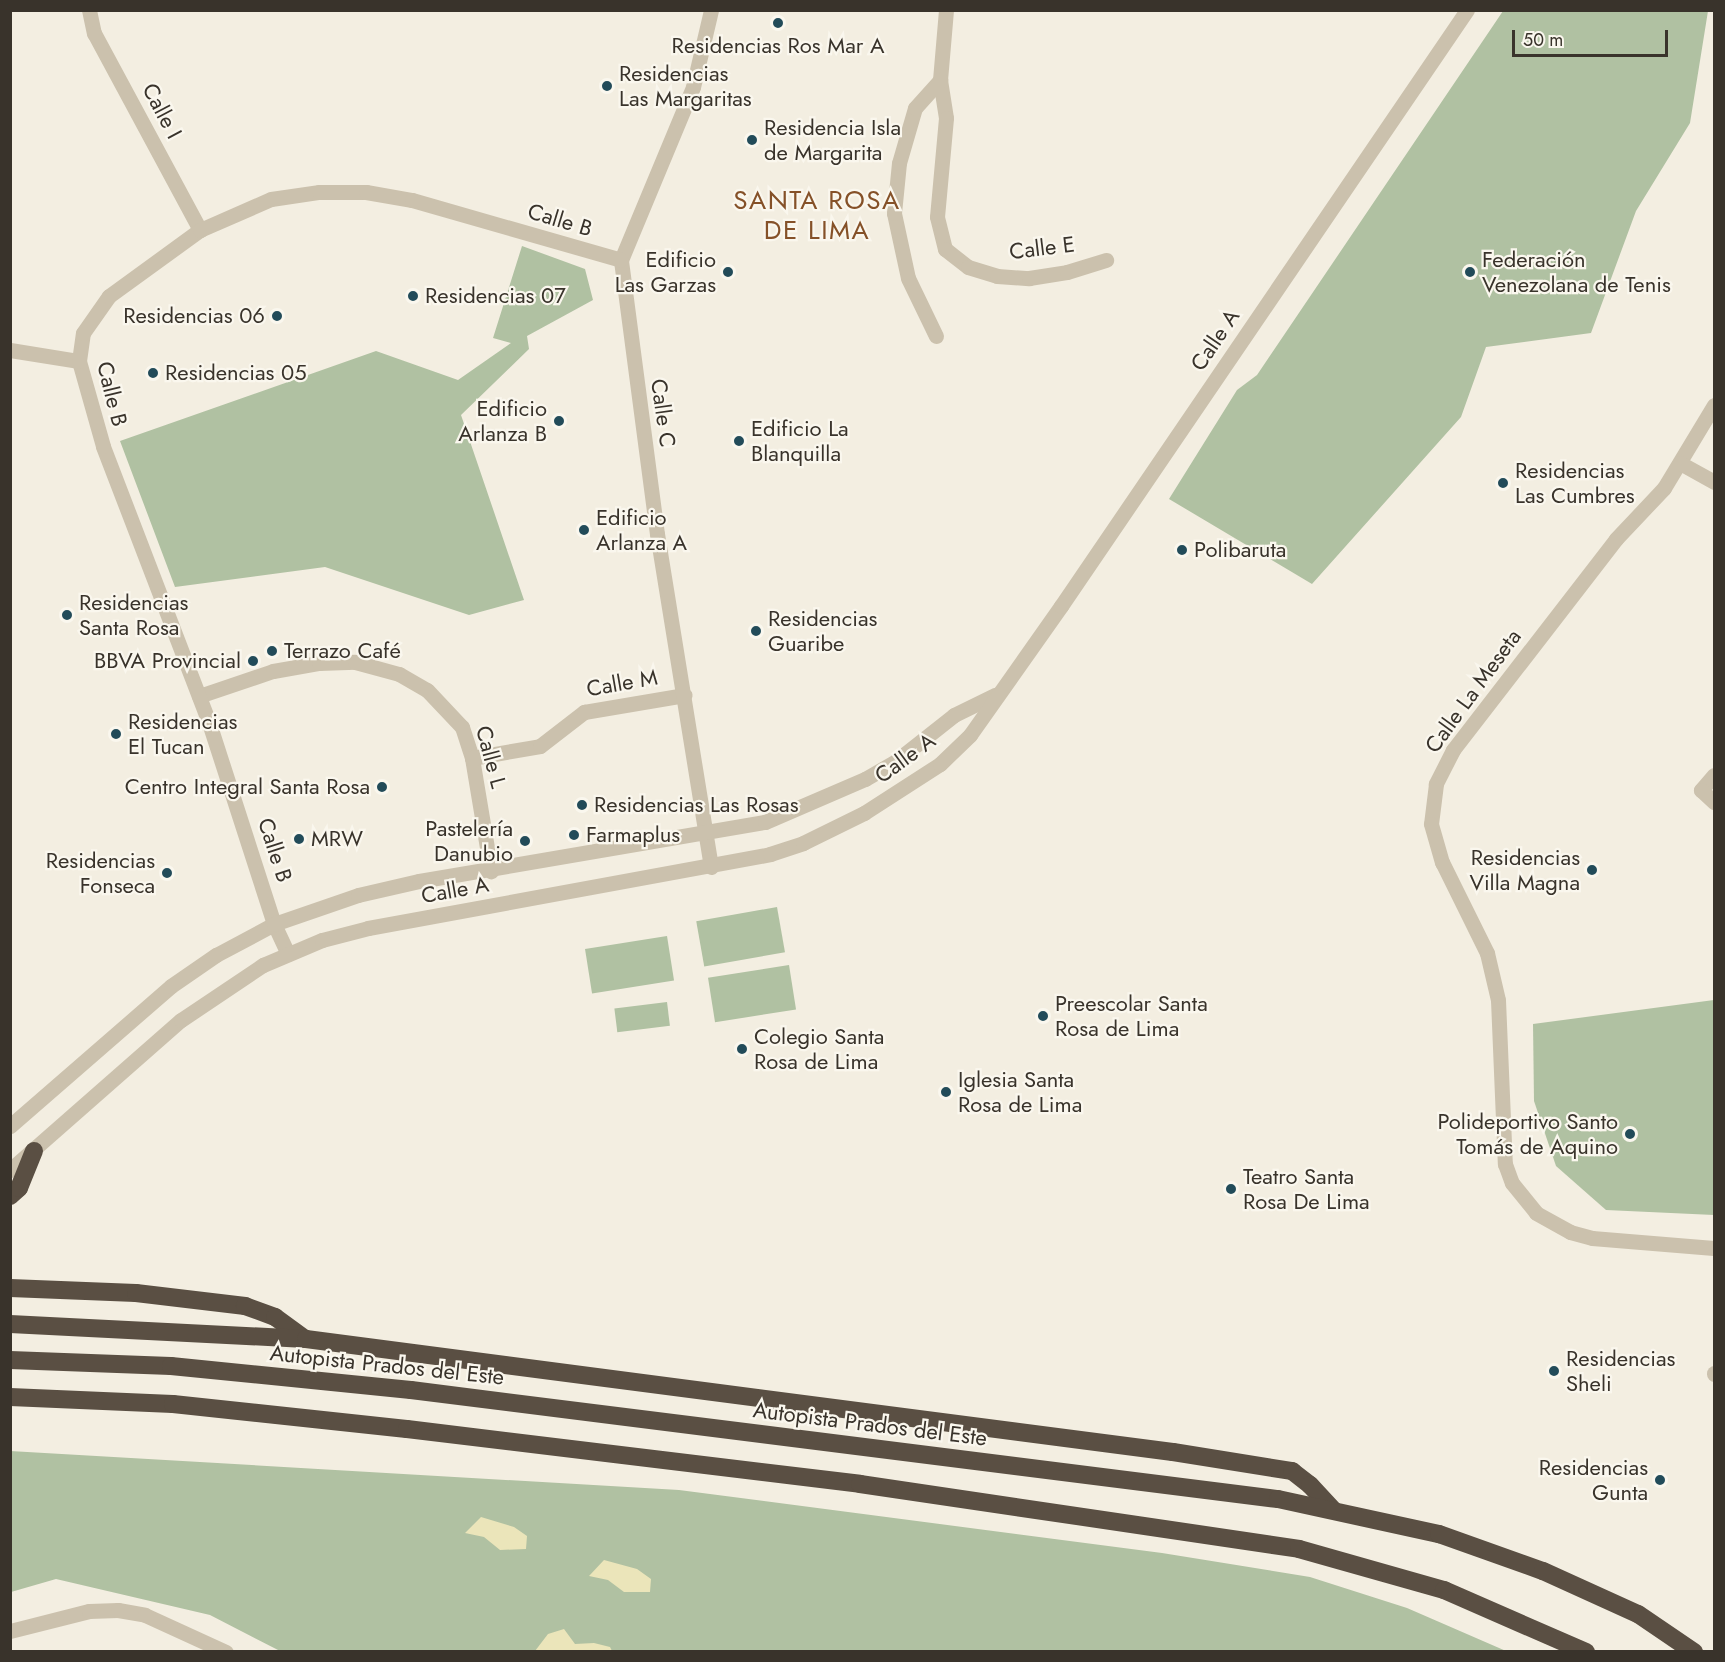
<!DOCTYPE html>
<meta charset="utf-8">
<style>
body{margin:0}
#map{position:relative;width:1725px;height:1662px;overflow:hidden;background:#f3eee1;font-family:Jost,sans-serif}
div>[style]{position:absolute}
.green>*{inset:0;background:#b0c1a2;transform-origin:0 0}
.sand>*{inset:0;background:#ebe5ba}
.minor>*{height:15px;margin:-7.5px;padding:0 7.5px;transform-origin:7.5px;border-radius:7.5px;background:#cbc1ad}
.highway>*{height:18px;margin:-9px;padding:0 9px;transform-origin:9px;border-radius:9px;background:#5a4f43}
.dots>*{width:16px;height:16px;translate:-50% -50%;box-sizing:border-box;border:3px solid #faf7ee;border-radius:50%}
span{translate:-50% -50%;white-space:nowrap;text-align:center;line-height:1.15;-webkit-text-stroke:4.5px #faf7ee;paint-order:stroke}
.poi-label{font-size:22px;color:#39332b}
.left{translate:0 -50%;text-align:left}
.right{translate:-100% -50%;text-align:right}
.street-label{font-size:22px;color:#39332b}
.quarter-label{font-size:26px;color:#855128;letter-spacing:1.5px}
.frame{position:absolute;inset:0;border:12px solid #39332b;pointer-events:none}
.scale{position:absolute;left:1512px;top:30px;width:156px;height:27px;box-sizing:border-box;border:3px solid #39332b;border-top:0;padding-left:8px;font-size:18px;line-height:21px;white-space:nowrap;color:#39332b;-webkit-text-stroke:4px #faf7ee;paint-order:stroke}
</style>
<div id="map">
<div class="green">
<div style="clip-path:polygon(1503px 11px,1708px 11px,1690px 123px,1636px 211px,1591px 333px,1486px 347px,1461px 417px,1312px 584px,1169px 499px,1237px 390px,1257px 375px)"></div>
<div style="clip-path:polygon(522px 246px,585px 269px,593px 300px,527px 336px,529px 349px,461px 415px,524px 600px,469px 615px,325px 567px,175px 587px,120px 441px,376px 351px,458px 380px,511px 343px,493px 338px)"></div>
<div style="left:777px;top:907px;width:46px;height:82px;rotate:80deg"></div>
<div style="left:667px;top:936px;width:45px;height:83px;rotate:81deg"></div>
<div style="left:789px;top:965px;width:45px;height:82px;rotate:81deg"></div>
<div style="clip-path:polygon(1714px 1000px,1714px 1215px,1606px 1210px,1556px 1166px,1534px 1101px,1533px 1024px)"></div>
<div style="left:667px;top:1002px;width:24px;height:53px;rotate:83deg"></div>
<div style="clip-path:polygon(10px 1451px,679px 1490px,1162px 1553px,1310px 1577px,1407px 1608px,1506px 1651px,280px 1651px,210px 1615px,56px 1579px,11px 1592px)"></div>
</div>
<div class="sand">
<div style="clip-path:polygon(481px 1517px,514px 1527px,527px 1536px,526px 1549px,500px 1550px,484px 1537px,465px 1533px)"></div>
<div style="clip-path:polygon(604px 1560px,637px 1569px,651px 1579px,650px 1592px,624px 1592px,608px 1580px,589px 1576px)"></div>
<div style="clip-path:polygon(564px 1629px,575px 1644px,594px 1643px,610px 1647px,612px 1651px,535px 1651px,548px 1634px)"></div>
</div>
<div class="minor">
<div style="left:89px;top:10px;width:24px;rotate:78deg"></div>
<div style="left:94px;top:33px;width:224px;rotate:61.7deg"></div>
<div style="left:946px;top:10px;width:70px;rotate:94.9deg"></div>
<div style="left:940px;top:80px;width:38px;rotate:81deg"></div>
<div style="left:946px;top:118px;width:99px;rotate:95.2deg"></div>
<div style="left:937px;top:217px;width:33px;rotate:76deg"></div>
<div style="left:945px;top:249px;width:29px;rotate:38deg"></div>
<div style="left:968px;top:267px;width:30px;rotate:17deg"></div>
<div style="left:997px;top:276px;width:32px;rotate:4deg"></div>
<div style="left:1029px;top:278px;width:38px;rotate:-9deg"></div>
<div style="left:1067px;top:272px;width:41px;rotate:-17.1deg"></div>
<div style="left:936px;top:336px;width:64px;rotate:-115.8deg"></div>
<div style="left:908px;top:278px;width:66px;rotate:-102.2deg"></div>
<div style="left:894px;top:213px;width:50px;rotate:-84.3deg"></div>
<div style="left:899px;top:163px;width:57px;rotate:-73.8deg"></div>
<div style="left:915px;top:108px;width:38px;rotate:-48deg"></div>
<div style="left:10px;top:350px;width:70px;rotate:9.1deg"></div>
<div style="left:1714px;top:405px;width:97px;rotate:121.1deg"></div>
<div style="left:1664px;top:488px;width:70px;rotate:133.3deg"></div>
<div style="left:1616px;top:539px;width:267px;rotate:127.7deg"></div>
<div style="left:1453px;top:750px;width:38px;rotate:117deg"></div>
<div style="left:1436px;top:784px;width:40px;rotate:97.1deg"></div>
<div style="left:1431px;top:824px;width:40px;rotate:74deg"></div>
<div style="left:1442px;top:862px;width:102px;rotate:63.7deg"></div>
<div style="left:1487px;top:953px;width:48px;rotate:76.8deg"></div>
<div style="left:1498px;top:1000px;width:164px;rotate:87.6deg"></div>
<div style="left:1505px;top:1164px;width:20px;rotate:70deg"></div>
<div style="left:1512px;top:1183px;width:38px;rotate:51deg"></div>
<div style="left:1536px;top:1213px;width:39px;rotate:29deg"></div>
<div style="left:1570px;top:1232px;width:23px;rotate:15deg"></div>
<div style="left:1592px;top:1238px;width:122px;rotate:4.7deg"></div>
<div style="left:1680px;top:463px;width:39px;rotate:29deg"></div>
<div style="left:199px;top:696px;width:78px;rotate:-18.7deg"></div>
<div style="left:273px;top:671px;width:47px;rotate:-9.9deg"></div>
<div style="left:319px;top:663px;width:36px;rotate:-2deg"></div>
<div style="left:355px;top:662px;width:46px;rotate:15.3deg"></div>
<div style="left:399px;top:674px;width:32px;rotate:30deg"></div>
<div style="left:427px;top:690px;width:51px;rotate:46.6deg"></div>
<div style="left:462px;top:727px;width:33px;rotate:72deg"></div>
<div style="left:472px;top:758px;width:115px;rotate:80.5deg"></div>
<div style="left:472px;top:758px;width:69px;rotate:-10deg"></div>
<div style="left:540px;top:746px;width:56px;rotate:-37.7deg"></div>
<div style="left:584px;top:712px;width:102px;rotate:-9.6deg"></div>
<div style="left:1714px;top:775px;width:20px;rotate:131deg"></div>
<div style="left:1701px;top:790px;width:18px;rotate:43deg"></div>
<div style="left:711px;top:867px;width:337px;rotate:-99.2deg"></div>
<div style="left:657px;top:534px;width:276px;rotate:-97.5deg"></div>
<div style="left:621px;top:260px;width:187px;rotate:-67.4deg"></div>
<div style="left:693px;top:87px;width:79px;rotate:-76.8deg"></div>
<div style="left:288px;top:954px;width:33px;rotate:-115deg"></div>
<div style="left:274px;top:924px;width:214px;rotate:-107.9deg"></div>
<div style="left:208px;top:720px;width:293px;rotate:-111deg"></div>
<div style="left:103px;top:446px;width:88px;rotate:-105.8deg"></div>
<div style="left:79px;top:361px;width:28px;rotate:-82deg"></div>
<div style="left:83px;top:333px;width:45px;rotate:-54.9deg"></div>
<div style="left:109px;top:296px;width:112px;rotate:-36deg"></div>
<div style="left:200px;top:230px;width:77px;rotate:-23.6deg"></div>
<div style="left:271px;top:199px;width:49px;rotate:-8.3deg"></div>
<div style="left:319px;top:192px;width:47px"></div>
<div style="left:366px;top:192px;width:47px;rotate:9.9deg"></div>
<div style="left:412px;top:200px;width:217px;rotate:16deg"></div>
<div style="left:10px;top:1126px;width:213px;rotate:-41deg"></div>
<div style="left:171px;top:986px;width:55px;rotate:-34.6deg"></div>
<div style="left:216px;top:955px;width:66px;rotate:-28.1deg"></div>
<div style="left:274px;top:924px;width:89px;rotate:-19deg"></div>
<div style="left:358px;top:895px;width:63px;rotate:-12.9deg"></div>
<div style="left:419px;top:881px;width:351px;rotate:-9.7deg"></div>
<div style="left:765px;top:822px;width:109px;rotate:-23.3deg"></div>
<div style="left:865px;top:779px;width:36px;rotate:-30deg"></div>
<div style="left:896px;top:761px;width:74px;rotate:-38.4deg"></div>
<div style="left:954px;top:715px;width:46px;rotate:-26deg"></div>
<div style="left:10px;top:1170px;width:227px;rotate:-41.3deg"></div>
<div style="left:181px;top:1020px;width:99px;rotate:-33.9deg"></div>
<div style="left:263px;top:965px;width:64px;rotate:-23deg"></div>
<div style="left:322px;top:940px;width:48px;rotate:-14.6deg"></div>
<div style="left:368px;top:928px;width:409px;rotate:-10.4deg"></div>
<div style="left:770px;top:854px;width:35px;rotate:-18deg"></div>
<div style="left:803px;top:843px;width:68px;rotate:-26.2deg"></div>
<div style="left:864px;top:813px;width:90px;rotate:-32.8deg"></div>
<div style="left:940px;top:764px;width:42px;rotate:-44deg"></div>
<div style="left:970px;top:735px;width:158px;rotate:-54.8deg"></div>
<div style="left:1061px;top:606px;width:721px;rotate:-55.74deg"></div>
<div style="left:1714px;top:1373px;width:1px;rotate:90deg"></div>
<div style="left:10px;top:1631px;width:81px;rotate:-14.2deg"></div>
<div style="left:89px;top:1611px;width:29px;rotate:-2deg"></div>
<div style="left:118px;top:1610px;width:27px;rotate:10deg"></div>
<div style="left:145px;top:1615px;width:89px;rotate:24.6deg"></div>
</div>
<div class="highway">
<div style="left:10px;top:1196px;width:12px;rotate:-42deg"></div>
<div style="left:19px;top:1188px;width:40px;rotate:-68deg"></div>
<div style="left:10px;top:1288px;width:126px;rotate:2.3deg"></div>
<div style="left:136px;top:1293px;width:110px;rotate:6.8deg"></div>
<div style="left:245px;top:1306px;width:32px;rotate:20deg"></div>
<div style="left:275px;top:1317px;width:36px;rotate:36deg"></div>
<div style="left:10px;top:1324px;width:296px;rotate:2.9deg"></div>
<div style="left:306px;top:1339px;width:874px;rotate:7.43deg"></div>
<div style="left:1173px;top:1452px;width:121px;rotate:9.1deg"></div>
<div style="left:1292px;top:1471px;width:23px;rotate:38deg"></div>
<div style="left:1310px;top:1485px;width:34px;rotate:47deg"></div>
<div style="left:10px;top:1360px;width:161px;rotate:2.1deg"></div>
<div style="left:171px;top:1366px;width:241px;rotate:5.7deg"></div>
<div style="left:411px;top:1390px;width:874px;rotate:7.17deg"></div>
<div style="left:1278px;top:1499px;width:165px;rotate:12.3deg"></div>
<div style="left:1439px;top:1534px;width:110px;rotate:19.6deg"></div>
<div style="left:1543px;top:1571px;width:104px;rotate:24.4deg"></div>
<div style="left:1638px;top:1614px;width:68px;rotate:34.2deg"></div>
<div style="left:10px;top:1397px;width:163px;rotate:2.5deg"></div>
<div style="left:173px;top:1404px;width:235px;rotate:6.1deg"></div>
<div style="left:407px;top:1429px;width:456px;rotate:6.9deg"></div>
<div style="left:860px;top:1484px;width:444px;rotate:8.4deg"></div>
<div style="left:1299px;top:1549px;width:151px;rotate:15.8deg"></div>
<div style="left:1444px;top:1590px;width:155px;rotate:23.6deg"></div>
</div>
<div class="dots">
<div style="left:778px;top:23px;background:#224b59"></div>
<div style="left:607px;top:86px;background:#224b59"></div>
<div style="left:752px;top:140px;background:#224b59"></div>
<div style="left:728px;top:272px;background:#224b59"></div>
<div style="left:1470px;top:272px;background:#224b59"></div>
<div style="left:413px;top:296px;background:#224b59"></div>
<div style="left:277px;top:316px;background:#224b59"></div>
<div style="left:153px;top:373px;background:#224b59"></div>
<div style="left:559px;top:421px;background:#224b59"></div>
<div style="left:739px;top:441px;background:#224b59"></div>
<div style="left:1503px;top:483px;background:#224b59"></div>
<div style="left:584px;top:530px;background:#224b59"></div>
<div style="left:1182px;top:550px;background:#224b59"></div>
<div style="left:67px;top:615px;background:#224b59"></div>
<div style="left:756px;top:631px;background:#224b59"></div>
<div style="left:272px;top:651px;background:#224b59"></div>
<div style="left:253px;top:661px;background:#224b59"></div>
<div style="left:116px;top:734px;background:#224b59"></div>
<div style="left:382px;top:787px;background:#224b59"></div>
<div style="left:582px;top:805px;background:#224b59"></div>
<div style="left:574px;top:835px;background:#224b59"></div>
<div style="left:299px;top:839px;background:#224b59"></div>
<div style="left:525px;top:841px;background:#224b59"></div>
<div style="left:1592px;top:870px;background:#224b59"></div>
<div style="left:167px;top:873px;background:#224b59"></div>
<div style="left:1043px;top:1016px;background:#224b59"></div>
<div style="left:742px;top:1049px;background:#224b59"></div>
<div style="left:946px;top:1092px;background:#224b59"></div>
<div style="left:1630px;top:1134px;background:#224b59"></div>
<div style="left:1231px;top:1189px;background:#224b59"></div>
<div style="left:1554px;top:1371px;background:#224b59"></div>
<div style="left:1660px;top:1480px;background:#224b59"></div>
</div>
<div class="poi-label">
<span style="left:778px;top:46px">Residencias Ros Mar A</span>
<span class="left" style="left:619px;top:86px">Residencias<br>Las Margaritas</span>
<span class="left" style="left:764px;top:140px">Residencia Isla<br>de Margarita</span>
<span class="right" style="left:716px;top:272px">Edificio<br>Las Garzas</span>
<span class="left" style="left:1482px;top:272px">Federación<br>Venezolana de Tenis</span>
<span class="left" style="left:425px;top:296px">Residencias 07</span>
<span class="right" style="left:265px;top:316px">Residencias 06</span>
<span class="left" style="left:165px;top:373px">Residencias 05</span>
<span class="right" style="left:547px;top:421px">Edificio<br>Arlanza B</span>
<span class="left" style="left:751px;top:441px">Edificio La<br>Blanquilla</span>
<span class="left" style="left:1515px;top:483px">Residencias<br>Las Cumbres</span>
<span class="left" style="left:596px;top:530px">Edificio<br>Arlanza A</span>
<span class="left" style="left:1194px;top:550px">Polibaruta</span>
<span class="left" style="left:79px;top:615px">Residencias<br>Santa Rosa</span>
<span class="left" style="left:768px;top:631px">Residencias<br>Guaribe</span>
<span class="left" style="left:284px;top:651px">Terrazo Café</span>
<span class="right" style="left:241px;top:661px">BBVA Provincial</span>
<span class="left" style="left:128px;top:734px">Residencias<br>El Tucan</span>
<span class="right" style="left:370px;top:787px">Centro Integral Santa Rosa</span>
<span class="left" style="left:594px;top:805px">Residencias Las Rosas</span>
<span class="right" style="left:513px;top:841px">Pastelería<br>Danubio</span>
<span class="left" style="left:586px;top:835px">Farmaplus</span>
<span class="left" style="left:311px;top:839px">MRW</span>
<span class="right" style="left:1580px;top:870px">Residencias<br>Villa Magna</span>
<span class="right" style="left:155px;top:873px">Residencias<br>Fonseca</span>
<span class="left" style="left:1055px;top:1016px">Preescolar Santa<br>Rosa de Lima</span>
<span class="left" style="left:754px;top:1049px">Colegio Santa<br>Rosa de Lima</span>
<span class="left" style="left:958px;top:1092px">Iglesia Santa<br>Rosa de Lima</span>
<span class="right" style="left:1618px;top:1134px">Polideportivo Santo<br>Tomás de Aquino</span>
<span class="left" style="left:1243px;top:1189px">Teatro Santa<br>Rosa De Lima</span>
<span class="left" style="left:1566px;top:1371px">Residencias<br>Sheli</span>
<span class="right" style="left:1648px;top:1480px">Residencias<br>Gunta</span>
</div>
<div class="street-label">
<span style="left:162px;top:111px;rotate:62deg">Calle I</span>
<span style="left:560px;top:220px;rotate:17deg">Calle B</span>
<span style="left:1042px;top:248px;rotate:-7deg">Calle E</span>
<span style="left:1215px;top:340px;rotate:-56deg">Calle A</span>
<span style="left:112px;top:394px;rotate:76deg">Calle B</span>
<span style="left:663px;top:413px;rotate:82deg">Calle C</span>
<span style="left:622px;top:683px;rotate:-10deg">Calle M</span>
<span style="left:1473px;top:691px;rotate:-54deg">Calle La Meseta</span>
<span style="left:491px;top:757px;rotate:75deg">Calle L</span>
<span style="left:905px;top:758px;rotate:-36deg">Calle A</span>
<span style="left:275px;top:850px;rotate:72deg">Calle B</span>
<span style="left:455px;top:890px;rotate:-10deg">Calle A</span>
<span style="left:387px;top:1365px;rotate:6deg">Autopista Prados del Este</span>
<span style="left:870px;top:1424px;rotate:7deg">Autopista Prados del Este</span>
</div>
<div class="quarter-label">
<span style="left:817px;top:216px">SANTA ROSA<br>DE LIMA</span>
</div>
<div class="frame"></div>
<div class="scale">50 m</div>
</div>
